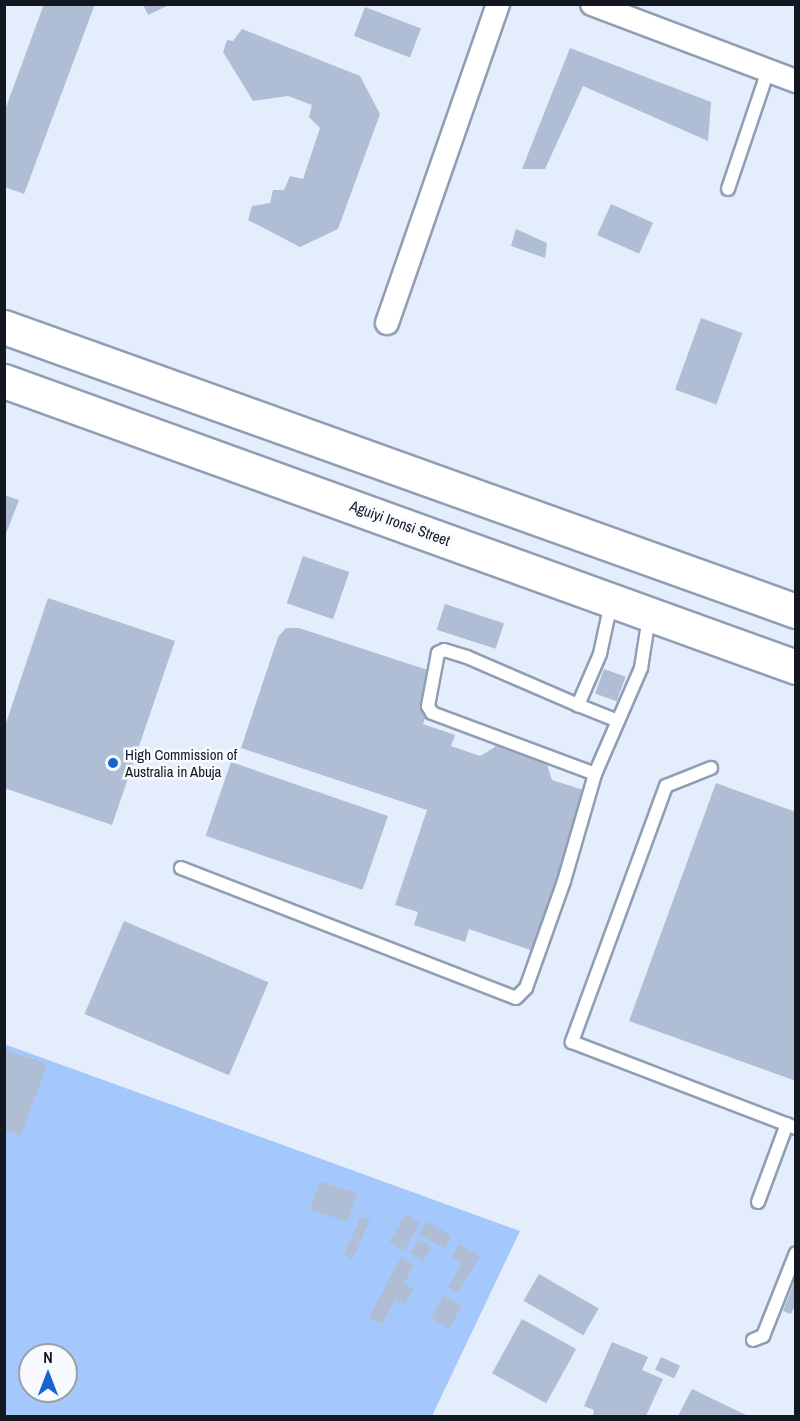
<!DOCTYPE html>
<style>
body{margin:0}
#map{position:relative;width:800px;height:1421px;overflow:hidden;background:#e4edfb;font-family:"Archivo Narrow",sans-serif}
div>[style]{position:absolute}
.green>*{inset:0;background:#a5c8fc}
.building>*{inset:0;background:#afbed5;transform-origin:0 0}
.roads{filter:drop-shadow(2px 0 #8f9eb4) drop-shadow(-2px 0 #8f9eb4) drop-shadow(0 2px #8f9eb4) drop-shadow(0 -2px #8f9eb4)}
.lane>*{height:12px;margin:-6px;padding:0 6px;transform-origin:6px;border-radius:6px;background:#fff}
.street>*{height:22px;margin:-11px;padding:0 11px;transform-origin:11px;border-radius:11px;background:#fff}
.secondary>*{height:33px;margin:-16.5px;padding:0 16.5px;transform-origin:16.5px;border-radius:16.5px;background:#fff}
.dots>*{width:16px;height:16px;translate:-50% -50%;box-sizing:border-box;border:3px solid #f7faff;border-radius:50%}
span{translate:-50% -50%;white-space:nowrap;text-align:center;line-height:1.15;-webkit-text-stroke:5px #f7faff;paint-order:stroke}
.street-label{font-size:15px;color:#131820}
.poi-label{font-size:15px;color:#131820}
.left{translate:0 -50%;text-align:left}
.frame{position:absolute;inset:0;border:6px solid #131820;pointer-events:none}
.north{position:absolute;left:18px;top:1343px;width:60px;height:60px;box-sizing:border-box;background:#f7faff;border:2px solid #9ca0a6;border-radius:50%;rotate:0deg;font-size:16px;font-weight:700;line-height:24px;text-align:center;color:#131820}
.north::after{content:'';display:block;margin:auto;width:21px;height:27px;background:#1766d0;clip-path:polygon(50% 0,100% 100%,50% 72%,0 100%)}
</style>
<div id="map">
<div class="green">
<div style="clip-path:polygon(evenodd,4px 1044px,520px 1231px,432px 1416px,5px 1416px,4px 1044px,30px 1355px,66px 1355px,66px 1391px,30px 1391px,30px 1355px)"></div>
</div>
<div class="building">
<div style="clip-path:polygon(44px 4px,95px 4px,24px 194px,5px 187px,5px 110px)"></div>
<div style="clip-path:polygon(143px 4px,166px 4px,167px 6px,148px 15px)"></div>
<div style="left:365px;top:7px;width:60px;height:31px;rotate:21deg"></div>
<div style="clip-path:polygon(242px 29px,360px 76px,380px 114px,338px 229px,300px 247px,248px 220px,252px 206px,270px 203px,273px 190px,284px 190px,290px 176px,303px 179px,320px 128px,309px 117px,312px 105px,288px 96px,253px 101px,223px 52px,227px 40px,233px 41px)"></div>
<div style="clip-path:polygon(570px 48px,711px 102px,708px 141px,583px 86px,545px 169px,522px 169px)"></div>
<div style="left:611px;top:204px;width:46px;height:34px;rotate:24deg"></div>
<div style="clip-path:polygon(516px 229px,547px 243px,545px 258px,511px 246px)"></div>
<div style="left:701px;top:318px;width:44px;height:76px;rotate:20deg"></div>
<div style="clip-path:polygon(4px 495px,19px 500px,5px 536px,4px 536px)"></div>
<div style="left:303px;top:556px;width:49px;height:50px;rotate:19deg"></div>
<div style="clip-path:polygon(48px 598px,175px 641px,112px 825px,4px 788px,4px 729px)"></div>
<div style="left:445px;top:604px;width:62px;height:27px;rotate:18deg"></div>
<div style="clip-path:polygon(286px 628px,299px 628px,440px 674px,423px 724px,455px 735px,451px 746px,480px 756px,495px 747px,495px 739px,517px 738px,536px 743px,553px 756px,547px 764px,552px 780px,596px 794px,542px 954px,469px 929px,465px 942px,414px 925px,418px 912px,395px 905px,427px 810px,241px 748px,278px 637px)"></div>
<div style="left:604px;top:669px;width:23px;height:26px;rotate:20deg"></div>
<div style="left:231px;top:762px;width:166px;height:78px;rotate:19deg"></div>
<div style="clip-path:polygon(716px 783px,796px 812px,796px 1081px,629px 1021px)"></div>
<div style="left:124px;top:921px;width:157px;height:101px;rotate:23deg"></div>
<div style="clip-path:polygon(4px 1049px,47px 1064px,21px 1136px,4px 1130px)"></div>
<div style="left:320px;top:1181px;width:39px;height:30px;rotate:19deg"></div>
<div style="left:406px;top:1214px;width:17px;height:33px;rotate:31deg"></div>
<div style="left:361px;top:1216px;width:10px;height:43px;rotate:24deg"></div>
<div style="left:426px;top:1221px;width:30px;height:15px;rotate:30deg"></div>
<div style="left:418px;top:1239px;width:16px;height:16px;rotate:30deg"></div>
<div style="clip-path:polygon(459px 1244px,480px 1256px,458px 1293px,448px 1287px,462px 1263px,451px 1257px)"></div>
<div style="clip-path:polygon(401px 1257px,414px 1265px,404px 1284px,414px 1289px,405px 1304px,395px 1299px,382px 1324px,369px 1317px)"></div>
<div style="left:539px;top:1274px;width:69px;height:31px;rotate:30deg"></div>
<div style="clip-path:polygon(795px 1280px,796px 1303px,791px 1314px,783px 1311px)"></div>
<div style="left:443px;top:1296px;width:21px;height:26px;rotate:28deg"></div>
<div style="left:522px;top:1319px;width:62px;height:62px;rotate:29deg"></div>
<div style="clip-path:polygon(612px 1342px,648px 1357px,642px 1370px,663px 1379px,646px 1416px,593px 1416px,594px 1410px,584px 1406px)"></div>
<div style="left:661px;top:1357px;width:21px;height:14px;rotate:25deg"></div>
<div style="clip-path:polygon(692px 1389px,748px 1416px,678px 1416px)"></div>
</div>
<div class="roads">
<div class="lane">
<div style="left:728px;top:189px;width:125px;rotate:-71.3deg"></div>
<div style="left:611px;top:603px;width:52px;rotate:102.2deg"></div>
<div style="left:600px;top:654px;width:56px;rotate:113.3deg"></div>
<div style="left:578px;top:705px;width:121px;rotate:-156.6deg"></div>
<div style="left:467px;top:657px;width:24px;rotate:-163deg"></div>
<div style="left:444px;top:650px;width:7px;rotate:153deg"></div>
<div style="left:438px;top:653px;width:54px;rotate:100.7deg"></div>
<div style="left:428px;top:706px;width:8px;rotate:60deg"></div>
<div style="left:432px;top:713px;width:174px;rotate:20.5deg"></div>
<div style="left:595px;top:774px;width:116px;rotate:-66.5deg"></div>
<div style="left:641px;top:668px;width:52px;rotate:-81.1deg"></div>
<div style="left:578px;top:705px;width:43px;rotate:21.8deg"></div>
<div style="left:711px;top:768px;width:48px;rotate:158.2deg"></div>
<div style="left:666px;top:786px;width:273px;rotate:110.2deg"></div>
<div style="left:572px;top:1042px;width:240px;rotate:21deg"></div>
<div style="left:181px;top:868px;width:359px;rotate:21.2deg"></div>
<div style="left:516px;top:998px;width:14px;rotate:-45deg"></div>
<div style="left:526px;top:988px;width:114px;rotate:-70.4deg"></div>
<div style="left:564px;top:881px;width:111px;rotate:-73.8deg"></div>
<div style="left:758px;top:1202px;width:83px;rotate:-69.6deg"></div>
<div style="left:753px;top:1340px;width:11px;rotate:-22deg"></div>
<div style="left:763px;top:1336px;width:89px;rotate:-68.3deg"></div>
</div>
<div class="street">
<div style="left:592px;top:4px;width:218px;rotate:20.7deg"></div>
<div style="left:387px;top:323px;width:338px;rotate:-70.8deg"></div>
</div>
<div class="secondary">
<div style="left:4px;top:327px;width:841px;rotate:19.73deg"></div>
<div style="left:4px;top:381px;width:842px;rotate:19.86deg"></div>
</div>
</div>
<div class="dots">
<div style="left:113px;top:763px;background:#1766d0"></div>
</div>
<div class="street-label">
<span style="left:400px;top:523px;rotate:20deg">Aguiyi Ironsi Street</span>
</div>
<div class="poi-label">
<span class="left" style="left:125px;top:763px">High Commission of<br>Australia in Abuja</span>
</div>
<div class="frame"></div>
<div class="north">N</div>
</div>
